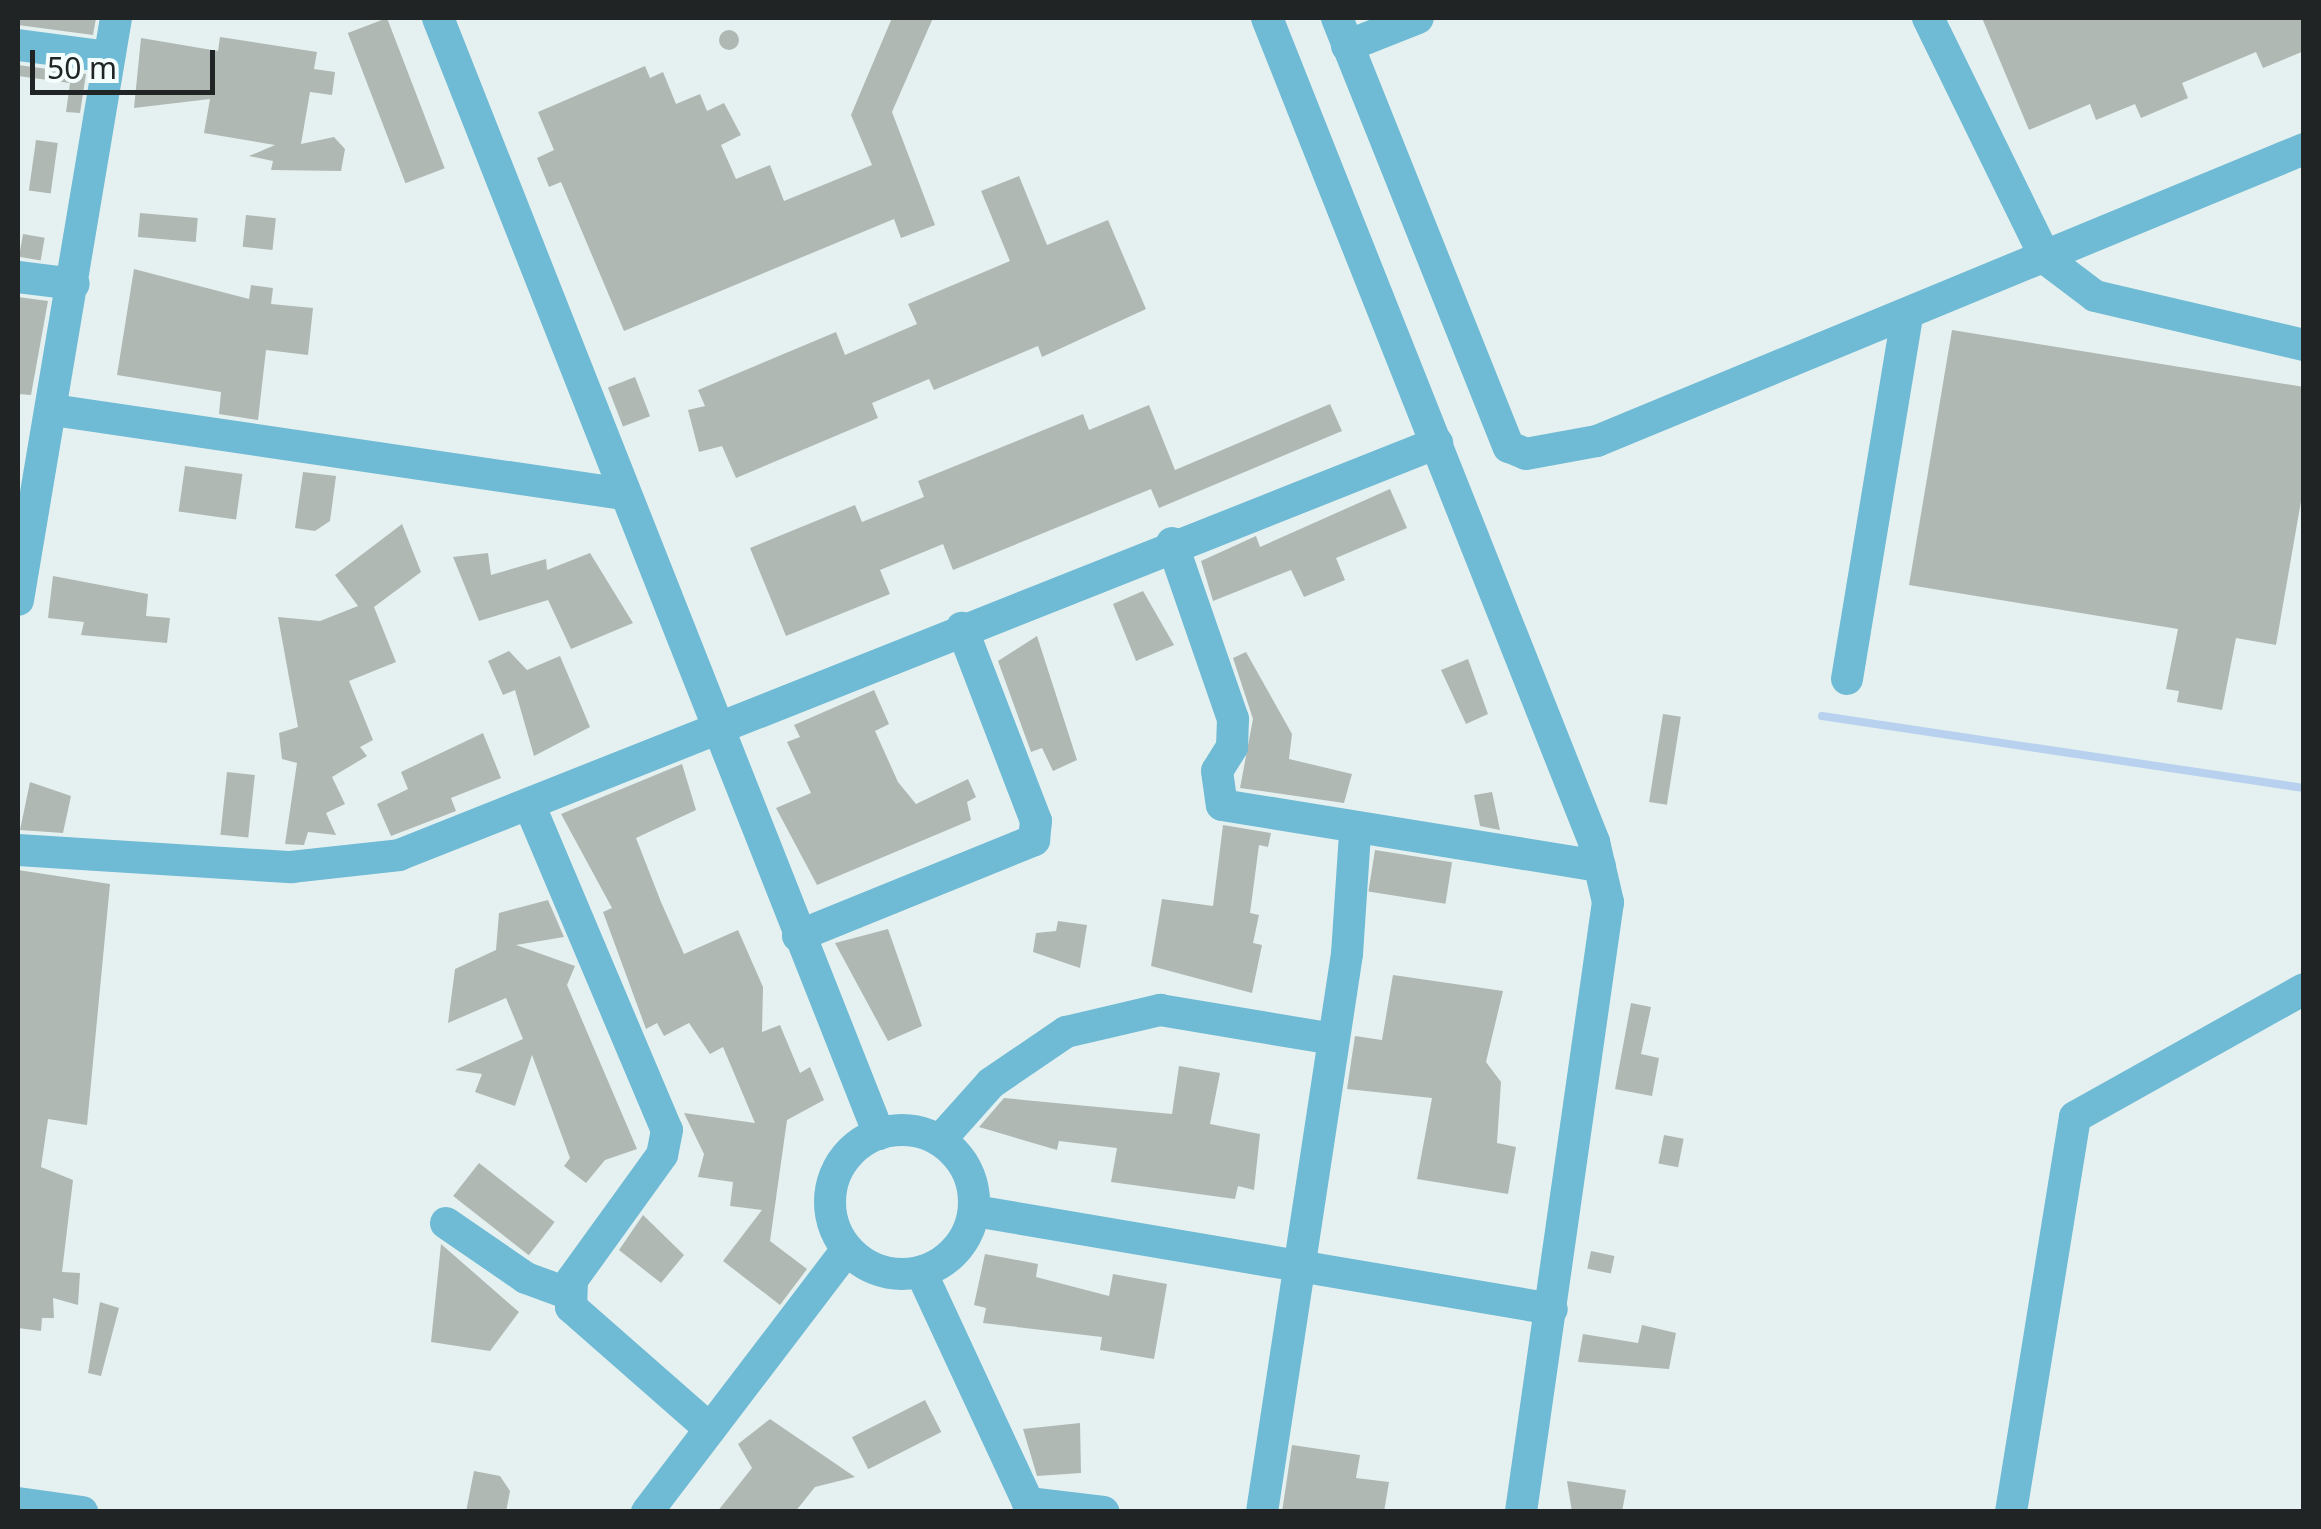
<!DOCTYPE html>
<style>
body{margin:0}
#map{position:relative;width:2321px;height:1529px;overflow:hidden;background:#e5f1f0;font-family:"Noto Sans",sans-serif}
div>[style]{position:absolute}
.stream>*{height:8px;margin:-4px;padding:0 4px;transform-origin:4px;border-radius:4px;background:#b8d1ef}
.building>*{inset:0;background:#b0b8b3;transform-origin:0 0}
.round{border-radius:50%}
.minor>*{height:32px;margin:-16px;padding:0 16px;transform-origin:16px;border-radius:16px;background:#6fbad4}
.minor>.ring{margin:-16px;padding:0;box-sizing:content-box;background:none;border:32px solid #6fbad4;border-radius:50%}
span{translate:-50% -50%;white-space:nowrap;text-align:center;line-height:1.15;-webkit-text-stroke:8px #f3fefd;paint-order:stroke}
.frame{position:absolute;inset:0;border:20px solid #202424;pointer-events:none}
.scale{position:absolute;left:30px;top:50px;width:185px;height:45px;box-sizing:border-box;border:5px solid #202424;border-top:0;padding-left:12px;font-size:30px;line-height:35px;white-space:nowrap;color:#202424;-webkit-text-stroke:8px #f3fefd;paint-order:stroke}
</style>
<div id="map">
<div class="stream">
<div style="left:1822px;top:716px;width:487px;rotate:8.5deg"></div>
</div>
<div class="building">
<div style="clip-path:polygon(18px 18px,96px 18px,93px 35px,18px 25px)"></div>
<div style="left:387px;top:18px;width:161px;height:42px;rotate:69deg"></div>
<div style="clip-path:polygon(892px 18px,933px 18px,892px 112px,935px 225px,901px 238px,894px 219px,624px 331px,561px 182px,549px 187px,537px 158px,554px 150px,538px 112px,645px 66px,650px 78px,663px 72px,676px 104px,700px 94px,707px 111px,724px 103px,741px 135px,721px 145px,736px 179px,770px 165px,784px 201px,872px 165px,851px 115px)"></div>
<div style="clip-path:polygon(1982px 18px,2304px 18px,2304px 51px,2263px 68px,2256px 52px,2182px 83px,2188px 98px,2141px 118px,2135px 104px,2096px 120px,2090px 104px,2029px 130px)"></div>
<div class="round" style="left:719px;top:30px;width:20px;height:20px"></div>
<div style="clip-path:polygon(220px 37px,317px 52px,314px 69px,335px 72px,332px 95px,310px 92px,301px 144px,334px 137px,345px 149px,341px 171px,271px 170px,273px 161px,249px 156px,275px 145px,204px 133px,210px 99px,134px 108px,141px 38px,218px 51px)"></div>
<div style="clip-path:polygon(18px 65px,86px 74px,80px 113px,66px 112px,70px 83px,18px 76px)"></div>
<div style="left:36px;top:140px;width:22px;height:51px;rotate:8deg"></div>
<div style="clip-path:polygon(1019px 176px,1047px 245px,1108px 220px,1146px 309px,1042px 357px,1038px 346px,934px 390px,929px 379px,872px 403px,878px 418px,736px 478px,722px 446px,699px 452px,688px 410px,705px 406px,698px 390px,836px 332px,845px 355px,917px 324px,908px 304px,1010px 261px,981px 191px)"></div>
<div style="left:140px;top:213px;width:58px;height:24px;rotate:5deg"></div>
<div style="left:246px;top:215px;width:30px;height:32px;rotate:6deg"></div>
<div style="left:23px;top:234px;width:22px;height:23px;rotate:10deg"></div>
<div style="clip-path:polygon(134px 269px,249px 299px,251px 285px,273px 288px,271px 304px,313px 308px,308px 355px,266px 350px,258px 420px,219px 414px,221px 392px,117px 375px)"></div>
<div style="clip-path:polygon(18px 297px,48px 301px,31px 395px,18px 394px)"></div>
<div style="clip-path:polygon(1952px 330px,2304px 387px,2304px 484px,2276px 645px,2236px 638px,2222px 710px,2177px 702px,2179px 691px,2166px 689px,2178px 629px,1909px 585px)"></div>
<div style="left:635px;top:377px;width:42px;height:29px;rotate:69deg"></div>
<div style="clip-path:polygon(1330px 404px,1342px 431px,1159px 508px,1151px 489px,953px 570px,943px 544px,880px 570px,890px 594px,786px 636px,750px 548px,855px 505px,862px 522px,924px 497px,918px 481px,1083px 414px,1089px 430px,1149px 405px,1175px 470px)"></div>
<div style="left:185px;top:466px;width:58px;height:46px;rotate:8deg"></div>
<div style="clip-path:polygon(303px 472px,336px 476px,330px 521px,315px 531px,295px 528px)"></div>
<div style="clip-path:polygon(1390px 489px,1407px 528px,1336px 558px,1345px 580px,1304px 597px,1291px 570px,1213px 601px,1201px 561px,1256px 536px,1260px 547px)"></div>
<div style="clip-path:polygon(402px 524px,421px 572px,374px 607px,396px 662px,349px 681px,373px 740px,360px 747px,367px 756px,332px 777px,345px 804px,326px 813px,336px 835px,308px 832px,304px 845px,285px 844px,297px 763px,282px 759px,279px 733px,298px 727px,278px 617px,320px 621px,358px 606px,335px 575px)"></div>
<div style="clip-path:polygon(488px 553px,491px 575px,546px 559px,547px 570px,590px 553px,633px 623px,571px 649px,548px 600px,479px 621px,453px 557px)"></div>
<div style="clip-path:polygon(53px 576px,148px 594px,146px 616px,170px 618px,167px 643px,81px 635px,84px 622px,48px 618px)"></div>
<div style="clip-path:polygon(1143px 591px,1174px 645px,1136px 661px,1113px 604px)"></div>
<div style="clip-path:polygon(1037px 636px,1077px 760px,1053px 771px,1042px 748px,1031px 752px,998px 661px)"></div>
<div style="clip-path:polygon(509px 651px,527px 670px,560px 656px,590px 727px,534px 756px,515px 690px,503px 695px,488px 661px)"></div>
<div style="clip-path:polygon(1246px 652px,1292px 734px,1289px 759px,1352px 774px,1344px 803px,1240px 788px,1253px 719px,1233px 658px)"></div>
<div style="clip-path:polygon(1468px 659px,1488px 714px,1466px 724px,1441px 670px)"></div>
<div style="clip-path:polygon(874px 690px,889px 724px,875px 731px,898px 782px,916px 804px,968px 779px,976px 797px,967px 802px,971px 820px,817px 885px,776px 808px,811px 793px,787px 742px,800px 737px,794px 725px)"></div>
<div style="left:1663px;top:714px;width:18px;height:89px;rotate:9deg"></div>
<div style="clip-path:polygon(483px 733px,501px 778px,451px 798px,456px 811px,391px 836px,377px 804px,408px 789px,401px 772px)"></div>
<div style="clip-path:polygon(682px 764px,696px 810px,636px 838px,661px 902px,684px 954px,738px 930px,763px 987px,762px 1032px,780px 1025px,800px 1073px,810px 1067px,824px 1100px,787px 1120px,770px 1241px,807px 1269px,780px 1305px,723px 1261px,762px 1210px,730px 1206px,733px 1182px,698px 1177px,704px 1154px,684px 1113px,755px 1123px,723px 1047px,710px 1054px,689px 1023px,664px 1036px,657px 1023px,646px 1029px,603px 912px,612px 908px,561px 814px)"></div>
<div style="left:227px;top:772px;width:28px;height:63px;rotate:6deg"></div>
<div style="clip-path:polygon(30px 782px,71px 796px,63px 833px,20px 830px)"></div>
<div style="clip-path:polygon(1492px 792px,1500px 830px,1480px 826px,1474px 795px)"></div>
<div style="clip-path:polygon(1223px 825px,1271px 833px,1268px 847px,1259px 845px,1250px 913px,1259px 915px,1253px 943px,1262px 945px,1252px 993px,1151px 966px,1162px 899px,1213px 906px)"></div>
<div style="left:1375px;top:850px;width:78px;height:42px;rotate:9deg"></div>
<div style="clip-path:polygon(18px 870px,110px 884px,87px 1125px,48px 1119px,41px 1167px,73px 1180px,62px 1272px,80px 1273px,78px 1305px,53px 1298px,54px 1318px,42px 1318px,41px 1331px,18px 1328px)"></div>
<div style="clip-path:polygon(548px 900px,564px 937px,516px 945px,575px 966px,567px 985px,637px 1149px,605px 1160px,586px 1183px,564px 1166px,570px 1158px,532px 1055px,515px 1106px,475px 1092px,482px 1074px,455px 1070px,523px 1039px,506px 998px,448px 1023px,455px 969px,496px 950px,499px 913px)"></div>
<div style="clip-path:polygon(1058px 921px,1087px 925px,1080px 968px,1033px 952px,1036px 933px,1056px 931px)"></div>
<div style="clip-path:polygon(888px 929px,922px 1026px,888px 1041px,835px 943px)"></div>
<div style="clip-path:polygon(1393px 975px,1503px 991px,1486px 1062px,1501px 1082px,1497px 1143px,1516px 1147px,1508px 1194px,1417px 1179px,1432px 1098px,1347px 1089px,1355px 1036px,1382px 1040px)"></div>
<div style="clip-path:polygon(1631px 1003px,1651px 1007px,1641px 1054px,1659px 1058px,1652px 1096px,1615px 1089px)"></div>
<div style="clip-path:polygon(1179px 1066px,1220px 1073px,1210px 1124px,1260px 1134px,1254px 1190px,1238px 1186px,1235px 1199px,1111px 1182px,1117px 1148px,1059px 1141px,1057px 1150px,979px 1127px,1004px 1098px,1172px 1114px)"></div>
<div style="left:1664px;top:1135px;width:20px;height:29px;rotate:11deg"></div>
<div style="left:479px;top:1163px;width:96px;height:42px;rotate:38deg"></div>
<div style="clip-path:polygon(643px 1215px,684px 1255px,661px 1283px,619px 1250px)"></div>
<div style="clip-path:polygon(441px 1244px,519px 1312px,490px 1351px,431px 1342px)"></div>
<div style="left:1591px;top:1251px;width:24px;height:18px;rotate:12deg"></div>
<div style="clip-path:polygon(985px 1254px,1038px 1264px,1036px 1277px,1109px 1296px,1113px 1274px,1167px 1284px,1154px 1359px,1100px 1350px,1102px 1337px,983px 1323px,986px 1308px,974px 1305px)"></div>
<div style="clip-path:polygon(100px 1302px,119px 1308px,101px 1376px,88px 1373px)"></div>
<div style="clip-path:polygon(1642px 1325px,1676px 1333px,1669px 1369px,1578px 1362px,1583px 1334px,1638px 1343px)"></div>
<div style="left:925px;top:1400px;width:36px;height:82px;rotate:63deg"></div>
<div style="clip-path:polygon(770px 1419px,855px 1477px,815px 1487px,795px 1512px,717px 1512px,752px 1468px,738px 1444px)"></div>
<div style="clip-path:polygon(1080px 1423px,1081px 1473px,1037px 1476px,1023px 1429px)"></div>
<div style="clip-path:polygon(1292px 1445px,1360px 1455px,1356px 1478px,1389px 1482px,1384px 1512px,1282px 1512px)"></div>
<div style="clip-path:polygon(474px 1471px,500px 1476px,510px 1491px,506px 1512px,466px 1512px)"></div>
<div style="clip-path:polygon(1567px 1481px,1626px 1490px,1622px 1512px,1572px 1512px)"></div>
</div>
<div class="minor">
<div style="left:438px;top:18px;width:1200px;rotate:68.44deg"></div>
<div style="left:1267px;top:18px;width:887px;rotate:68.35deg"></div>
<div style="left:1594px;top:842px;width:62px;rotate:76.9deg"></div>
<div style="left:1608px;top:902px;width:616px;rotate:98.12deg"></div>
<div style="left:1337px;top:18px;width:462px;rotate:68.2deg"></div>
<div style="left:1509px;top:447px;width:18px;rotate:22deg"></div>
<div style="left:1526px;top:454px;width:72px;rotate:-10.4deg"></div>
<div style="left:1597px;top:441px;width:765px;rotate:-22.44deg"></div>
<div style="left:1928px;top:18px;width:268px;rotate:63.9deg"></div>
<div style="left:2046px;top:259px;width:61px;rotate:37.1deg"></div>
<div style="left:2095px;top:296px;width:215px;rotate:13.2deg"></div>
<div style="left:18px;top:45px;width:92px;rotate:7.5deg"></div>
<div style="left:1347px;top:46px;width:76px;rotate:-21.5deg"></div>
<div style="left:18px;top:277px;width:56px;rotate:7.1deg"></div>
<div style="left:53px;top:410px;width:576px;rotate:8.38deg"></div>
<div style="left:1172px;top:543px;width:186px;rotate:70.9deg"></div>
<div style="left:1233px;top:719px;width:28px;rotate:92deg"></div>
<div style="left:1232px;top:747px;width:28px;rotate:122deg"></div>
<div style="left:1217px;top:771px;width:34px;rotate:82deg"></div>
<div style="left:1222px;top:805px;width:383px;rotate:9.2deg"></div>
<div style="left:18px;top:600px;width:590px;rotate:-80.44deg"></div>
<div style="left:1847px;top:679px;width:368px;rotate:-80.6deg"></div>
<div style="left:529px;top:804px;width:354px;rotate:67.1deg"></div>
<div style="left:667px;top:1130px;width:25px;rotate:101deg"></div>
<div style="left:662px;top:1155px;width:154px;rotate:125.8deg"></div>
<div style="left:572px;top:1280px;width:27px;rotate:92deg"></div>
<div style="left:571px;top:1307px;width:185px;rotate:41.3deg"></div>
<div style="left:18px;top:850px;width:274px;rotate:3.6deg"></div>
<div style="left:291px;top:867px;width:109px;rotate:-6.3deg"></div>
<div style="left:399px;top:855px;width:1117px;rotate:-21.65deg"></div>
<div style="left:798px;top:936px;width:255px;rotate:-22.1deg"></div>
<div style="left:1034px;top:840px;width:19px;rotate:-84deg"></div>
<div style="left:1036px;top:821px;width:207px;rotate:-111deg"></div>
<div class="ring" style="left:830px;top:1130px;width:112px;height:112px"></div>
<div style="left:940px;top:1140px;width:76px;rotate:-48.2deg"></div>
<div style="left:991px;top:1083px;width:91px;rotate:-34.2deg"></div>
<div style="left:1066px;top:1032px;width:97px;rotate:-13.2deg"></div>
<div style="left:1160px;top:1010px;width:176px;rotate:9.5deg"></div>
<div style="left:975px;top:1211px;width:585px;rotate:9.64deg"></div>
<div style="left:446px;top:1223px;width:97px;rotate:34.5deg"></div>
<div style="left:526px;top:1278px;width:44px;rotate:20.1deg"></div>
<div style="left:921px;top:1272px;width:255px;rotate:65.1deg"></div>
<div style="left:1028px;top:1503px;width:76px;rotate:6.8deg"></div>
<div style="left:18px;top:1503px;width:65px;rotate:8deg"></div>
<div style="left:647px;top:1512px;width:330px;rotate:-52.7deg"></div>
<div style="left:1262px;top:1512px;width:564px;rotate:-81.34deg"></div>
<div style="left:1347px;top:954px;width:121px;rotate:-86.2deg"></div>
<div style="left:2011px;top:1512px;width:400px;rotate:-80.8deg"></div>
<div style="left:2075px;top:1117px;width:262px;rotate:-29.2deg"></div>
</div>
<div class="frame"></div>
<div class="scale">50 m</div>
</div>
